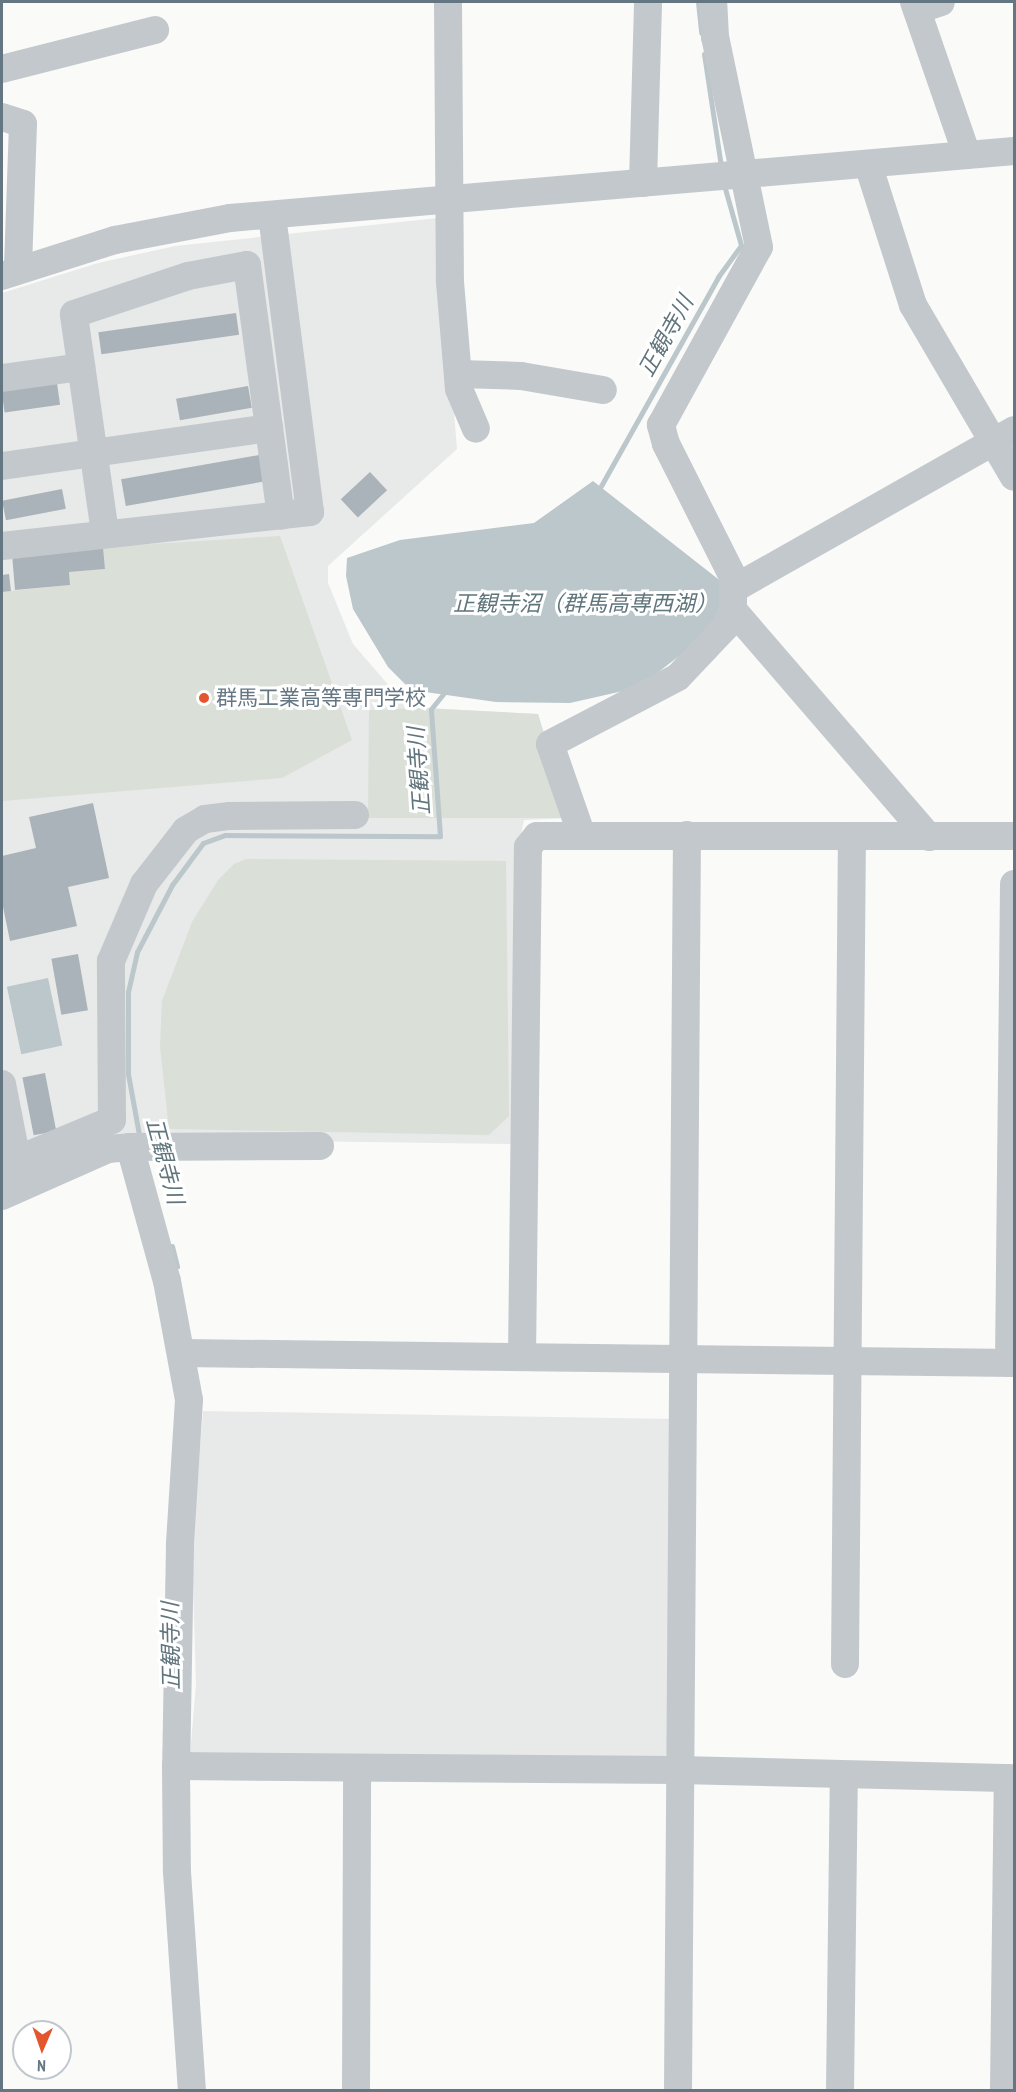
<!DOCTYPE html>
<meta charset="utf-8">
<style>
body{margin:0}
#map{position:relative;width:1016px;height:2092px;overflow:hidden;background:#fafaf8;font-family:"PT Sans Narrow","Noto Sans JP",sans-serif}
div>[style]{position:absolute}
.built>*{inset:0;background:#e8e9e9}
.green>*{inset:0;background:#dadfd7}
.water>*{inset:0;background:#bbc7cb;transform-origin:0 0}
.stream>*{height:5px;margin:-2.5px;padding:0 2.5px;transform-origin:2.5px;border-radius:2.5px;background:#bbc7cb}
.building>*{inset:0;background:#aab3b9;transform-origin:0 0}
.minor>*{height:28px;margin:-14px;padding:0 14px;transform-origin:14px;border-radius:14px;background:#c3c8cc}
.dots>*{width:16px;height:16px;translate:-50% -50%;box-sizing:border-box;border:3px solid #fff;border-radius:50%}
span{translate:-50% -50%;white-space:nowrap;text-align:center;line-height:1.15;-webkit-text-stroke:6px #fff;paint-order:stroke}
.poi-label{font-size:21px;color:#657683}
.left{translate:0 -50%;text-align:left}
.water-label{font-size:22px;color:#60757c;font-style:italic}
.frame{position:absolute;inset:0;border:3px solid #657683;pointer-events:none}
.north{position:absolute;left:12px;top:2020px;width:60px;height:60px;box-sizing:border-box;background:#fff;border:2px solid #c1c8cd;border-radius:50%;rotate:182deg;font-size:16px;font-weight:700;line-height:24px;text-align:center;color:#657683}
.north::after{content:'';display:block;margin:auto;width:21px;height:27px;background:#e4572e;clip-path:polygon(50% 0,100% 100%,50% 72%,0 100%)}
</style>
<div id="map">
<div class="built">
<div style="clip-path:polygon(438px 218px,457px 449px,328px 566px,328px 583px,353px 644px,391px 688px,423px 708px,538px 714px,570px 818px,524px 820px,519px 844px,516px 1144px,147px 1139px,2px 1189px,2px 293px,98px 263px,175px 246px)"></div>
<div style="clip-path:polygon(203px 1411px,674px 1419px,667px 1754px,656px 1763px,190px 1755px,196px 1684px,192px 1548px)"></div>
</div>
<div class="green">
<div style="clip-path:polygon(280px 536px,352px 740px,282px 778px,2px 801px,2px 592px,70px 585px,69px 572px,105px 569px,103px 547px)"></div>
<div style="clip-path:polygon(423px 708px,538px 714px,570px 818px,368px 818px,369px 710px)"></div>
<div style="clip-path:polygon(246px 859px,506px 861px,509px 1116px,489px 1135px,169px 1129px,160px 1047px,162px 1001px,192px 922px,218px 880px,234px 864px)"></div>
</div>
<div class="water">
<div style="clip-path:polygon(593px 481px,727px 586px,716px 621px,688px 649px,656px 674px,623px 691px,570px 703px,496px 702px,411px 690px,388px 667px,353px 609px,346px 576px,347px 558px,400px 540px,534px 523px)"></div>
<div style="left:48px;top:978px;width:69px;height:42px;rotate:78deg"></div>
</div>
<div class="stream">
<div style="left:698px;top:2px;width:31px;rotate:84deg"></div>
<div style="left:704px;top:54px;width:113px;rotate:81.4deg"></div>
<div style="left:597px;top:493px;width:248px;rotate:-60.7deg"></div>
<div style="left:718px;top:277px;width:39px;rotate:-54deg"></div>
<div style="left:741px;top:245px;width:62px;rotate:-105.8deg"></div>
<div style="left:140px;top:1140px;width:67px;rotate:-100.3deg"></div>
<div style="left:128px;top:1074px;width:82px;rotate:-90deg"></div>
<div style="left:128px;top:992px;width:41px;rotate:-77.3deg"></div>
<div style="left:137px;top:952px;width:76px;rotate:-62.4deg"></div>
<div style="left:172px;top:885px;width:52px;rotate:-53.6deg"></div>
<div style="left:203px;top:843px;width:23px;rotate:-20deg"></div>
<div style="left:225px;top:835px;width:215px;rotate:0.3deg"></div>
<div style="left:440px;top:836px;width:127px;rotate:-94.1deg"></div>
<div style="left:431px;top:709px;width:26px;rotate:-51deg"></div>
<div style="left:172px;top:1246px;width:21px;rotate:76deg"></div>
</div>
<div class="building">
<div style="left:236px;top:313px;width:22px;height:139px;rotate:82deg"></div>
<div style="left:57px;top:383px;width:22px;height:56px;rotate:82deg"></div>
<div style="left:248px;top:386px;width:22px;height:73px;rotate:80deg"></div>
<div style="left:259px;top:455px;width:27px;height:140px;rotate:80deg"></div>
<div style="left:370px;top:472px;width:25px;height:40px;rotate:47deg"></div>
<div style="left:62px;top:489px;width:20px;height:61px;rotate:79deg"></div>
<div style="clip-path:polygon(103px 547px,105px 569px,69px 572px,70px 585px,15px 590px,12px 554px)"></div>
<div style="clip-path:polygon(9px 574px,11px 591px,2px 592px,2px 575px)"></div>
<div style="clip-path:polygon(93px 803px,109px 878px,68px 887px,77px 926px,10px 941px,2px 902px,2px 856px,36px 848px,29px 817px)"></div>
<div style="left:78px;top:954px;width:57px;height:27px;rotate:80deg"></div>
<div style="left:45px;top:1073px;width:59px;height:23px;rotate:79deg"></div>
</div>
<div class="minor">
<div style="left:448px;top:2px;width:280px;rotate:89.6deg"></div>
<div style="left:450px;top:282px;width:107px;rotate:85.2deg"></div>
<div style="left:459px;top:389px;width:43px;rotate:67deg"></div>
<div style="left:914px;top:2px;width:162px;rotate:70.9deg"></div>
<div style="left:917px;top:10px;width:25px;rotate:-18deg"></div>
<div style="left:2px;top:69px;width:158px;rotate:-14.3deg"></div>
<div style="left:2px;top:117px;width:22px;rotate:18deg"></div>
<div style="left:23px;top:124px;width:145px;rotate:92deg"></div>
<div style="left:868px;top:164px;width:148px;rotate:72.3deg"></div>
<div style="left:913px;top:305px;width:199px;rotate:59.6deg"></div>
<div style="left:643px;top:183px;width:181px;rotate:-88.4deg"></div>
<div style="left:2px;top:276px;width:119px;rotate:-17.7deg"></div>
<div style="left:115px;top:240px;width:117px;rotate:-10.8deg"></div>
<div style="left:230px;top:218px;width:787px;rotate:-4.88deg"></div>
<div style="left:459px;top:374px;width:62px;rotate:1.8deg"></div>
<div style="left:521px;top:376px;width:83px;rotate:9.7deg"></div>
<div style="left:2px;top:378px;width:80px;rotate:-7.9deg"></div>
<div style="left:2px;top:466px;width:270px;rotate:-8.1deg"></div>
<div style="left:105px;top:533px;width:221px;rotate:-98.1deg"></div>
<div style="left:74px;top:314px;width:120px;rotate:-18.4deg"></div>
<div style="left:188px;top:276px;width:60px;rotate:-10.6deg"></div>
<div style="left:247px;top:265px;width:253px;rotate:82.3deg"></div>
<div style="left:2px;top:546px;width:310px;rotate:-6.3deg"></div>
<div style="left:310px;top:512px;width:299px;rotate:-97.3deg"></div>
<div style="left:735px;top:588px;width:321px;rotate:-29.5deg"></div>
<div style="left:733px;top:610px;width:300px;rotate:49.2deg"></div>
<div style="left:581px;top:833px;width:94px;rotate:-109.2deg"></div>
<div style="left:550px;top:744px;width:144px;rotate:-27.6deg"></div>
<div style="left:678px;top:677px;width:70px;rotate:-46.7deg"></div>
<div style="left:726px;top:626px;width:17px;rotate:-66deg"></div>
<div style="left:733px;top:610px;width:33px;rotate:-90deg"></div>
<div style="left:733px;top:577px;width:149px;rotate:-116.7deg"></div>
<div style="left:666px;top:444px;width:20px;rotate:-105deg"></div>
<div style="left:661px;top:425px;width:203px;rotate:-61.2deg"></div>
<div style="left:759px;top:247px;width:215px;rotate:-101.8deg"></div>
<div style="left:715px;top:37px;width:35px;rotate:-93deg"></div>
<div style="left:2px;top:1084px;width:94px;rotate:78.9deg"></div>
<div style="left:130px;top:1147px;width:190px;rotate:-0.3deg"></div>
<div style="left:2px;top:1166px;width:119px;rotate:-22.7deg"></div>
<div style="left:112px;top:1120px;width:159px;rotate:-90.4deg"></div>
<div style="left:111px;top:961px;width:84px;rotate:-66.8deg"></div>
<div style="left:144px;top:884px;width:68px;rotate:-52.1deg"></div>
<div style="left:186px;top:830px;width:22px;rotate:-30deg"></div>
<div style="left:205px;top:819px;width:25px;rotate:-7deg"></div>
<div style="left:230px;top:816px;width:125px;rotate:-0.5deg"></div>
<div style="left:2px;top:1196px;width:116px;rotate:-23.9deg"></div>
<div style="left:108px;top:1149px;width:22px;rotate:-5deg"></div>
<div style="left:130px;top:1147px;width:139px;rotate:74.6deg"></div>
<div style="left:167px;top:1281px;width:121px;rotate:79.5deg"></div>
<div style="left:189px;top:1400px;width:145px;rotate:93.6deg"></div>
<div style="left:180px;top:1545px;width:221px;rotate:91deg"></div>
<div style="left:176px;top:1766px;width:106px;rotate:89.5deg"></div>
<div style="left:177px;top:1872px;width:219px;rotate:86.1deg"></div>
<div style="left:182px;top:1353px;width:832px;rotate:0.69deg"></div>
<div style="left:522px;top:1357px;width:510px;rotate:-89.33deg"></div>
<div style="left:528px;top:847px;width:14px;rotate:-51deg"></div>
<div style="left:537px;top:836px;width:477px"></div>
<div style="left:1009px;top:1363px;width:479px;rotate:-89.4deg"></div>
<div style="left:845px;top:1664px;width:828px;rotate:-89.52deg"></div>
<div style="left:176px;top:1766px;width:503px;rotate:0.46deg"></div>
<div style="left:679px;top:1770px;width:335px;rotate:1.4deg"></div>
<div style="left:356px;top:2090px;width:321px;rotate:-89.8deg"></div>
<div style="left:678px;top:2090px;width:1255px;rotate:-89.59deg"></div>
<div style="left:840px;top:2090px;width:315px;rotate:-89.3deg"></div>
<div style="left:1004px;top:2090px;width:312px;rotate:-89.3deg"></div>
</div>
<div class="dots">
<div style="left:204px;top:698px;background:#e4572e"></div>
</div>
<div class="poi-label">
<span class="left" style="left:216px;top:698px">群馬工業高等専門学校</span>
</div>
<div class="water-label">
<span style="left:666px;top:336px;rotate:-61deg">正観寺川</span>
<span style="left:585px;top:604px">正観寺沼（群馬高専西湖）</span>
<span style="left:419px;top:771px;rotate:-94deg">正観寺川</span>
<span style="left:165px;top:1161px;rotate:75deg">正観寺川</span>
<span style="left:171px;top:1646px;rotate:-91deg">正観寺川</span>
</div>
<div class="frame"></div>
<div class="north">N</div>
</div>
